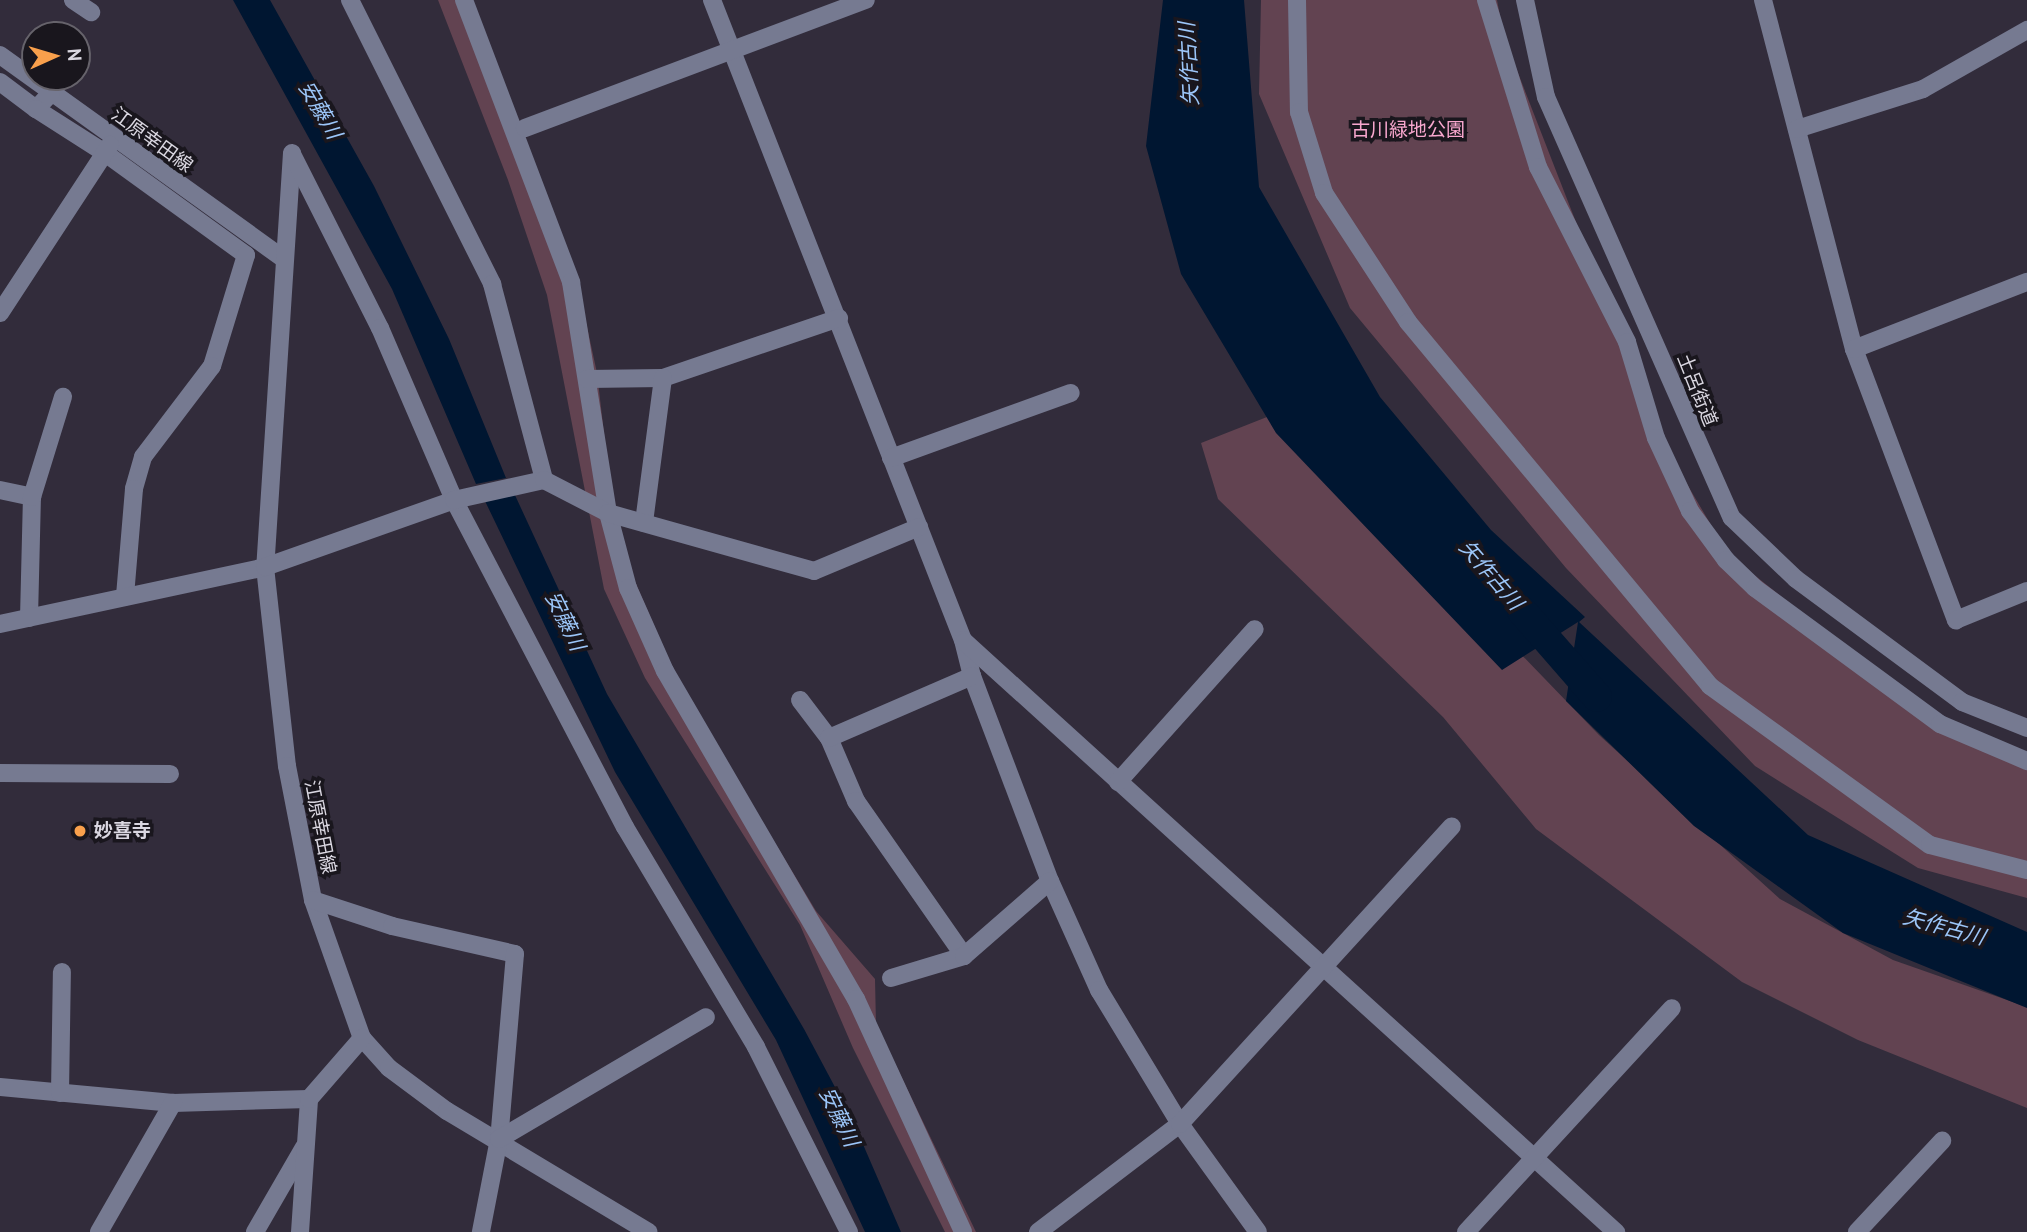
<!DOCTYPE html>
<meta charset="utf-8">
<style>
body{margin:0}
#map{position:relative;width:2027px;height:1232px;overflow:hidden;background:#322c3b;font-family:"PT Sans","Noto Sans JP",sans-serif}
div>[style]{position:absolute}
.green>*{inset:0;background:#624351}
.water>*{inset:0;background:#001631}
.river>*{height:30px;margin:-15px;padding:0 15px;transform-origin:15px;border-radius:15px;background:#001631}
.minor>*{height:18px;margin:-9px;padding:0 9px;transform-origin:9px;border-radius:9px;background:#767a91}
.dots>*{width:19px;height:19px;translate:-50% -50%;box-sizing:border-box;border:4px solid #19161d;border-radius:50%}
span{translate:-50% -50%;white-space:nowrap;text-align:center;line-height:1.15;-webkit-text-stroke:7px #19161d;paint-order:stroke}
.park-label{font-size:19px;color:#f8a7ce}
.street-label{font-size:19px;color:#dad7e1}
.poi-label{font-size:19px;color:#dad7e1;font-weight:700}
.left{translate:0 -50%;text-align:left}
.water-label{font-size:21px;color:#9cc6f9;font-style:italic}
.north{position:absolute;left:21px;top:21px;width:70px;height:70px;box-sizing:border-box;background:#19161d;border:2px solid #66636b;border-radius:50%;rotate:86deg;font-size:19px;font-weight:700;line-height:28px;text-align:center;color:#dad7e1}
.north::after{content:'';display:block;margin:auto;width:24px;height:32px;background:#f9a04c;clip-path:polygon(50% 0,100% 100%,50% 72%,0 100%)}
</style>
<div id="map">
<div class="green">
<div style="clip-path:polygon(438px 0,471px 0,576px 276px,597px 373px,610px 485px,630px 570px,679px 683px,816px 911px,875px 979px,876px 1024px,976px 1232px,945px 1232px,853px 1048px,800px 925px,645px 678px,604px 589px,547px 295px,508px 180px)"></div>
<div style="clip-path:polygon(1261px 0,1497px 0,1504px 37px,1660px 438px,1728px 554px,1926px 712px,2027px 752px,2027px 898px,1918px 868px,1755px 766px,1566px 568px,1350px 308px,1259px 94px)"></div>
<div style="clip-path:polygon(1285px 410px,1599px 735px,1780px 899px,1893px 960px,2027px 1007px,2027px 1108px,1858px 1040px,1742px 982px,1536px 829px,1443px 717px,1218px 499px,1201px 443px)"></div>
</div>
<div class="water">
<div style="clip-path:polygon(233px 0,270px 0,374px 186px,449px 339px,506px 478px,476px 484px,392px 289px)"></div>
<div style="clip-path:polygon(1163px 0,1244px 0,1259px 187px,1380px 397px,1491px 530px,1585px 617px,1579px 622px,1808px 835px,2027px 932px,2027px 1008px,1843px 933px,1694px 826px,1566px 701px,1578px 622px,1502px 670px,1276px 433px,1181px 274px,1146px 146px)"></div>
<div style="clip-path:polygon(514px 493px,607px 694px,804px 1029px,852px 1119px,901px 1232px,865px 1232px,776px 1040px,615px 772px,485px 501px)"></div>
</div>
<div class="river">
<div style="left:1522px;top:611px;width:114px;rotate:48.9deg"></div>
</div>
<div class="minor">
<div style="left:73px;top:0;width:22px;rotate:34deg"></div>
<div style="left:350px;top:0;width:318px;rotate:63.4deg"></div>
<div style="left:492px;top:284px;width:203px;rotate:75.1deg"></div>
<div style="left:464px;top:0;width:302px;rotate:69.2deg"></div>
<div style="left:571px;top:282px;width:234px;rotate:80.9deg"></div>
<div style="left:608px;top:513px;width:78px;rotate:75.1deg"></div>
<div style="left:628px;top:588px;width:91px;rotate:66deg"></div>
<div style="left:665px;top:671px;width:380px;rotate:59.8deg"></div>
<div style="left:856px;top:999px;width:256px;rotate:65.3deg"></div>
<div style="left:712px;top:0;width:687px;rotate:68.59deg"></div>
<div style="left:963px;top:640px;width:37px;rotate:76deg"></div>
<div style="left:972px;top:676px;width:219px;rotate:69.2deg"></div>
<div style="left:1050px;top:881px;width:120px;rotate:65.8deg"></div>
<div style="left:1099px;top:990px;width:157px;rotate:58.8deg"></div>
<div style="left:1180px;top:1124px;width:133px;rotate:54.2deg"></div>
<div style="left:1297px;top:0;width:112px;rotate:89deg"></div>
<div style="left:1299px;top:112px;width:85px;rotate:72.8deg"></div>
<div style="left:1324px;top:193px;width:154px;rotate:56.9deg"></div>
<div style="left:1408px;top:322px;width:473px;rotate:50.3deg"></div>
<div style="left:1710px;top:686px;width:271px;rotate:35.9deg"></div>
<div style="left:1930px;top:845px;width:100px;rotate:14.5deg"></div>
<div style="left:1486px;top:0;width:175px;rotate:72.7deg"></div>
<div style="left:1538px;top:167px;width:196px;rotate:63deg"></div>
<div style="left:1627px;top:342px;width:100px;rotate:73.2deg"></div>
<div style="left:1656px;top:438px;width:81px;rotate:65deg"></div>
<div style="left:1690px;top:511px;width:61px;rotate:53.7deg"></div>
<div style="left:1726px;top:560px;width:40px;rotate:44deg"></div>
<div style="left:1755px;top:588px;width:230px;rotate:36.3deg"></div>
<div style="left:1940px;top:724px;width:95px;rotate:23deg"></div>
<div style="left:1525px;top:0;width:99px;rotate:77.8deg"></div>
<div style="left:1546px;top:97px;width:460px;rotate:66.2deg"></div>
<div style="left:1732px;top:518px;width:88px;rotate:43.6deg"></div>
<div style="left:1796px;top:579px;width:207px;rotate:36.5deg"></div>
<div style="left:1962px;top:702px;width:70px;rotate:21.8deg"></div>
<div style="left:1763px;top:0;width:361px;rotate:75.4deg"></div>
<div style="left:1854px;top:349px;width:290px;rotate:69.4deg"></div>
<div style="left:1956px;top:620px;width:77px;rotate:-22.2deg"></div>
<div style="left:0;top:55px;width:347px;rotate:35.7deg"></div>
<div style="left:0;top:82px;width:45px;rotate:36.9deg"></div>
<div style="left:51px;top:93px;width:22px;rotate:133deg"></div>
<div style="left:36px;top:109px;width:82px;rotate:32.5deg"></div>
<div style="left:105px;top:153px;width:174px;rotate:35.9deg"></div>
<div style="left:246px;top:255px;width:116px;rotate:107deg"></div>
<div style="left:212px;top:366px;width:114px;rotate:127.2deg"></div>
<div style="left:143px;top:457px;width:33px;rotate:106deg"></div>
<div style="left:134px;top:489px;width:108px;rotate:94.8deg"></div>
<div style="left:525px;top:128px;width:364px;rotate:-20.6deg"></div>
<div style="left:1797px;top:129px;width:132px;rotate:-17.6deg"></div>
<div style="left:1923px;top:89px;width:120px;rotate:-29.6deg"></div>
<div style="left:292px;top:153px;width:415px;rotate:93.7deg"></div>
<div style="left:265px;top:567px;width:200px;rotate:83.7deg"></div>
<div style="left:287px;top:766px;width:136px;rotate:79deg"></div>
<div style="left:313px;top:900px;width:146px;rotate:70.5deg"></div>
<div style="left:362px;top:1038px;width:40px;rotate:48deg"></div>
<div style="left:389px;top:1068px;width:72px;rotate:36.6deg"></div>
<div style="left:447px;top:1111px;width:235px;rotate:31deg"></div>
<div style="left:292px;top:154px;width:195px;rotate:63.2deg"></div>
<div style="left:380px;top:328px;width:187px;rotate:66.7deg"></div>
<div style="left:454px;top:500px;width:369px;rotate:62.4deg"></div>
<div style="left:625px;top:827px;width:256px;rotate:59.2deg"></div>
<div style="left:756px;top:1047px;width:207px;rotate:63.3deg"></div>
<div style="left:0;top:313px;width:201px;rotate:-56.8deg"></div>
<div style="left:1854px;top:349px;width:186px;rotate:-21.2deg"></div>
<div style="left:663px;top:378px;width:186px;rotate:-18.8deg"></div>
<div style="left:587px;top:379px;width:76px;rotate:-0.8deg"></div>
<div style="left:663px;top:378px;width:146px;rotate:97.5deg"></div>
<div style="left:891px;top:458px;width:191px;rotate:-19.9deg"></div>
<div style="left:0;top:490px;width:33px;rotate:12deg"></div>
<div style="left:29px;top:618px;width:121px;rotate:-88.6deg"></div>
<div style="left:32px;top:497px;width:105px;rotate:-72.8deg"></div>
<div style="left:0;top:624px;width:271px;rotate:-12.1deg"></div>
<div style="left:265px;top:567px;width:201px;rotate:-19.5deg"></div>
<div style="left:454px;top:500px;width:92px;rotate:-12.5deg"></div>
<div style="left:544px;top:480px;width:72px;rotate:27.3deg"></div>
<div style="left:608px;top:513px;width:214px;rotate:15.7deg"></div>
<div style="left:814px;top:571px;width:114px;rotate:-22.7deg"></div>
<div style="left:965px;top:642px;width:879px;rotate:42.19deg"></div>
<div style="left:800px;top:700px;width:48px;rotate:52.7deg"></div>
<div style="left:829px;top:738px;width:69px;rotate:66.8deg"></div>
<div style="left:856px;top:801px;width:189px;rotate:55.1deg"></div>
<div style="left:829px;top:738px;width:156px;rotate:-23.4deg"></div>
<div style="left:0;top:773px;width:170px;rotate:0.3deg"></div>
<div style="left:1118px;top:782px;width:205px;rotate:-48.2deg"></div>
<div style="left:313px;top:900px;width:83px;rotate:18.2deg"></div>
<div style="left:392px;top:926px;width:126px;rotate:12.8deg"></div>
<div style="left:515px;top:954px;width:186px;rotate:94.9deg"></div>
<div style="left:499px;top:1139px;width:95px;rotate:101deg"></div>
<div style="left:891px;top:978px;width:76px;rotate:-16.8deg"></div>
<div style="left:964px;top:956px;width:114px;rotate:-41.1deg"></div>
<div style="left:0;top:1087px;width:174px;rotate:5.3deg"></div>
<div style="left:173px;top:1103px;width:136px;rotate:-1.7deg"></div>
<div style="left:60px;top:1093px;width:121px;rotate:-89.1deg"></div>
<div style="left:499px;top:1139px;width:240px;rotate:-30.5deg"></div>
<div style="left:99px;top:1232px;width:149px;rotate:-60.2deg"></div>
<div style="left:255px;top:1232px;width:98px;rotate:-60deg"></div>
<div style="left:300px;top:1232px;width:133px;rotate:-86.1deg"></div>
<div style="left:309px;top:1099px;width:81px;rotate:-49deg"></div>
<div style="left:1038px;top:1232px;width:178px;rotate:-37.3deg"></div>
<div style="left:1180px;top:1124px;width:403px;rotate:-47.6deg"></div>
<div style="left:1466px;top:1232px;width:304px;rotate:-47.4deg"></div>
<div style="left:1857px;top:1232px;width:125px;rotate:-47deg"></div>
</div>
<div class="dots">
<div style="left:80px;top:831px;background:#f9a04c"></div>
</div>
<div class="park-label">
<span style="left:1408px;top:130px">古川緑地公園</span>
</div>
<div class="street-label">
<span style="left:152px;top:140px;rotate:36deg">江原幸田線</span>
<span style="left:1697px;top:390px;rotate:68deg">土呂街道</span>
<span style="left:320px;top:827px;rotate:79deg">江原幸田線</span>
</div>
<div class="poi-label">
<span class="left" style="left:94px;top:831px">妙喜寺</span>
</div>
<div class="water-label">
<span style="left:1189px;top:64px;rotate:-93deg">矢作古川</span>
<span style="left:320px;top:110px;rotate:60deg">安藤川</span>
<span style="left:1491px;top:575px;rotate:49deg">矢作古川</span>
<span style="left:565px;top:621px;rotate:64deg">安藤川</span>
<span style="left:1944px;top:927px;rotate:15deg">矢作古川</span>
<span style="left:839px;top:1117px;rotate:64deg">安藤川</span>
</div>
<div class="north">N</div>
</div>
